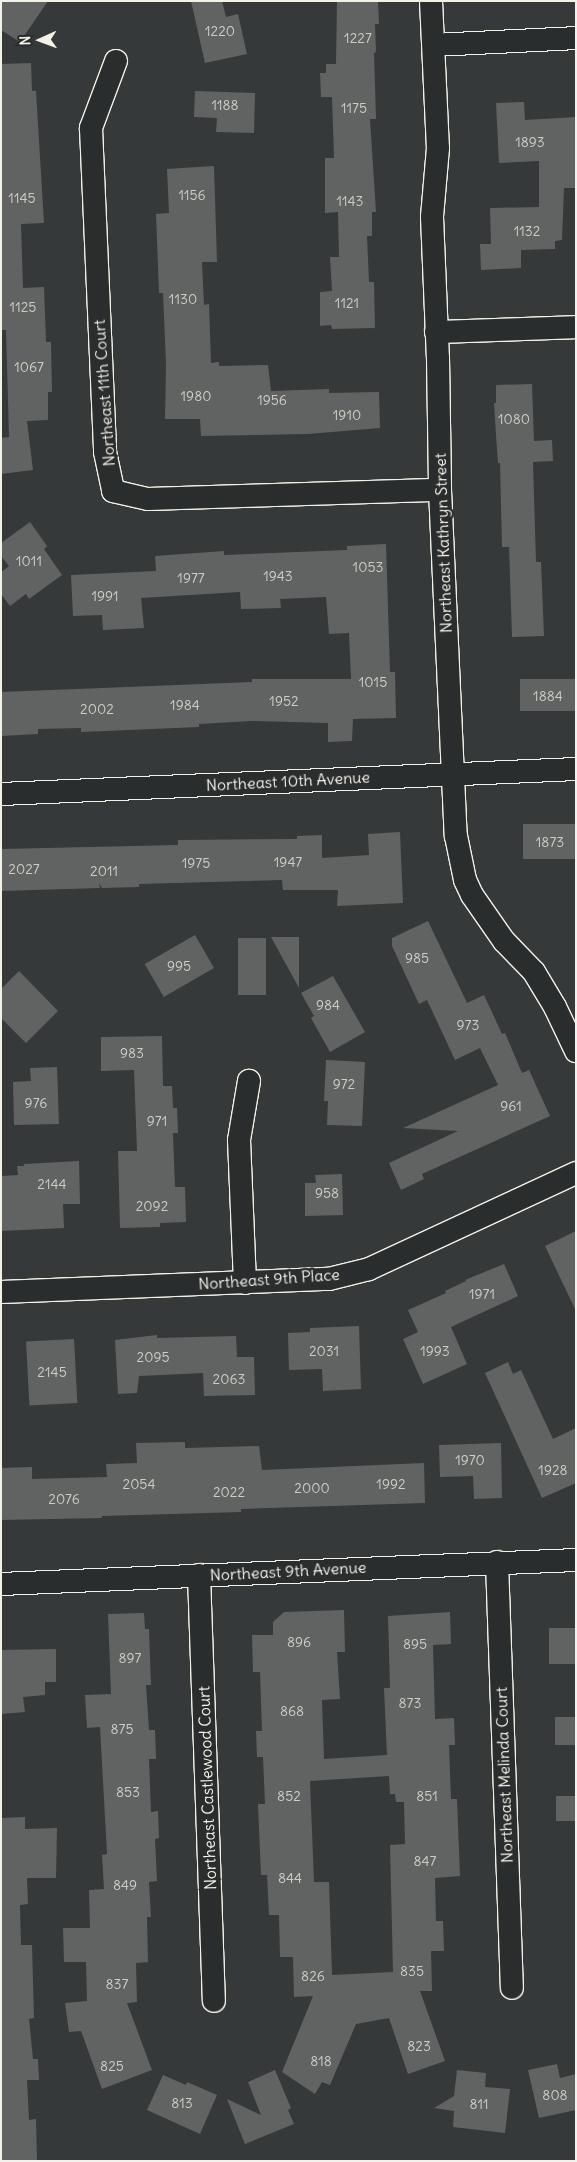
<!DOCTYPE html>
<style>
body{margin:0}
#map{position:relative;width:577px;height:2162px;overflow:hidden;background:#363939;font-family:Delius,sans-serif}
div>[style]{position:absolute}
.building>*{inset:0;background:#616362;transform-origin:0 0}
.roads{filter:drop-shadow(1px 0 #f4f1e8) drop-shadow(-1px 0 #f4f1e8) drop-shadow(0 1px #f4f1e8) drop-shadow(0 -1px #f4f1e8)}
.minor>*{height:22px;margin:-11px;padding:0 11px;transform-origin:11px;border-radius:11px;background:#2a2d2e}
span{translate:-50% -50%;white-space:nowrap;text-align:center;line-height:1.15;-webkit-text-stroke:5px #2a2d2e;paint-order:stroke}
.number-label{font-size:14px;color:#cfcec6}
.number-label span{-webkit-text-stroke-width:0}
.street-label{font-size:16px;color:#f4f1e8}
.frame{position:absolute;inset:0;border:2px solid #f4f1e8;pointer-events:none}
.north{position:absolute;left:15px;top:15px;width:50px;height:50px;-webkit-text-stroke:4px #2a2d2e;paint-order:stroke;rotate:268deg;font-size:14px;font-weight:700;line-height:20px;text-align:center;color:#f4f1e8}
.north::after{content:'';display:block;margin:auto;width:18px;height:22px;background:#f4f1e8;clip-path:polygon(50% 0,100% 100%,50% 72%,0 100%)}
</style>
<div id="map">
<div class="building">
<div style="clip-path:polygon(1px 1px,48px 1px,20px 42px,1px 30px)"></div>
<div style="clip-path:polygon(191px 1px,222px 1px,226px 17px,238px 14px,247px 54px,205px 63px)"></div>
<div style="clip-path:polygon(337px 1px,378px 1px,379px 24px,375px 24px,376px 52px,374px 53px,376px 119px,370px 119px,376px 212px,372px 212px,372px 236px,367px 236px,369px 282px,374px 282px,375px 328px,332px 329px,331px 325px,320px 326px,320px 292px,332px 291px,330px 257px,339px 257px,338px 212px,325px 213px,325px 158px,334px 158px,332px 97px,321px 97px,320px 73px,326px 73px,326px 64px,336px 64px)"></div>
<div style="clip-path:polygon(31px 63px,32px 91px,36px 91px,44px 223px,21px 224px,23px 288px,44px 287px,46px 342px,51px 342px,52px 392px,48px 392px,48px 420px,27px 421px,33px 470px,1px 474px,1px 438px,9px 437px,6px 330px,1px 330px,1px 64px)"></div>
<div style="clip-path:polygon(195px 91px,255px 93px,254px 133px,216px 132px,217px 118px,194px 117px)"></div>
<div style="clip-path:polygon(524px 102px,525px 120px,576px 117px,576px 188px,564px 188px,562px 240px,555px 241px,555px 249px,521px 250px,521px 268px,481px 270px,480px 244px,491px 244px,490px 208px,539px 207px,539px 161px,499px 163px,496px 103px)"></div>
<div style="clip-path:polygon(214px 166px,217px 262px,202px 262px,204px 305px,209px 304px,211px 363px,219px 362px,219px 366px,268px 365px,271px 391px,329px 389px,329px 393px,379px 392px,380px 428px,308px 434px,201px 436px,200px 419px,165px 419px,166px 364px,163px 293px,159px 293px,156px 214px,169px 213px,167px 169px)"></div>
<div style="clip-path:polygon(532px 384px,534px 441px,552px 440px,553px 461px,533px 462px,536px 562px,541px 562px,544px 636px,512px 637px,509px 547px,502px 547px,500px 463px,498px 463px,496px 435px,494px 403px,496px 403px,496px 385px)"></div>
<div style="clip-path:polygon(30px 522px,47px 546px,44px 549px,62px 575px,29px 599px,26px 594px,10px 606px,1px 594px,1px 572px,9px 566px,1px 556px,1px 543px)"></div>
<div style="clip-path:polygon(386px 544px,390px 672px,395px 672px,396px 718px,353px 719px,352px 741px,328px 742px,328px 723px,252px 721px,199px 724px,199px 727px,81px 732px,81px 728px,38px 729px,38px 734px,1px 736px,1px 692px,252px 682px,252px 679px,351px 679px,349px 633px,329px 634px,326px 597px,280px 599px,281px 608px,241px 609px,240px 592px,141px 598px,144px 628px,103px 630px,102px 615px,73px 616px,71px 575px,156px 571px,155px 556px,224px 551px,224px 555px,347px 550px,347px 546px)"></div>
<div style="left:576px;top:679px;width:32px;height:56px;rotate:90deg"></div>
<div style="left:576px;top:824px;width:35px;height:53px;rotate:90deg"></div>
<div style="clip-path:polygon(400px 832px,403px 903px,337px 906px,338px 890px,283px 890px,282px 880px,139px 884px,139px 887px,102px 888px,99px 883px,100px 888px,1px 891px,1px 849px,178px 845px,178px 840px,297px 839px,297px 836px,322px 835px,322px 858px,369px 855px,368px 834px)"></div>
<div style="clip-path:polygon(428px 921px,467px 1003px,484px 995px,502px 1034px,505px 1033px,522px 1073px,529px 1070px,550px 1116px,422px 1174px,424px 1179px,401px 1190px,389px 1163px,458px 1131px,403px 1128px,498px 1085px,480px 1048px,455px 1060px,427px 1000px,419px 1004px,392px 946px,392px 938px)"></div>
<div style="left:195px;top:935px;width:38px;height:58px;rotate:60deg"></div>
<div style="clip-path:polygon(271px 937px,299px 937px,299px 988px)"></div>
<div style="left:238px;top:938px;width:28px;height:57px"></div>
<div style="clip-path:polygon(19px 971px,58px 1011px,26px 1043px,1px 1018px,1px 989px)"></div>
<div style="clip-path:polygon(333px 976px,365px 1032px,330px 1052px,311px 1018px,314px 1016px,301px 993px)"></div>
<div style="clip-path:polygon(162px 1036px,163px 1086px,172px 1086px,173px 1108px,177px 1108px,178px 1133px,173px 1133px,175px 1187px,185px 1187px,186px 1222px,160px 1223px,160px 1227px,120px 1228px,118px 1151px,137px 1151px,134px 1070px,101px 1071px,101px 1037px)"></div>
<div style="clip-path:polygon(326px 1060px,365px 1062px,362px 1126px,327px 1125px,328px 1101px,324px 1101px)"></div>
<div style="clip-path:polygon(57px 1067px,59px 1124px,14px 1125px,13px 1082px,31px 1081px,30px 1068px)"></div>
<div style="clip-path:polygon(79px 1161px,80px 1204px,63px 1204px,64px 1228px,1px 1231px,1px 1176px,18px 1175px,17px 1166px,24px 1166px,24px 1164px)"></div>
<div style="clip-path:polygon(342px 1174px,343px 1215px,305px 1216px,305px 1183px,316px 1183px,315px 1175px)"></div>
<div style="clip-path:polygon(576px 1231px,576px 1311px,545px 1246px)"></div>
<div style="clip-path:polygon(504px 1264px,518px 1296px,451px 1327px,467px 1364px,423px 1384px,403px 1339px,418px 1332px,408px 1310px,446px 1293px,445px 1291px,466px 1281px,465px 1280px)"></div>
<div style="clip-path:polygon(359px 1326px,361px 1389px,323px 1391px,322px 1369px,289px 1370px,288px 1333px,310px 1332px,310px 1328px)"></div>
<div style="clip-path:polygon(157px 1335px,157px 1338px,236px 1336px,237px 1357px,254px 1357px,255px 1395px,204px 1396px,203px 1373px,139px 1376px,137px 1393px,118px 1394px,115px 1340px)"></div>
<div style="left:74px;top:1339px;width:64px;height:48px;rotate:87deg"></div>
<div style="clip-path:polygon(508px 1362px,513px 1374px,521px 1370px,553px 1439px,576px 1428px,576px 1483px,542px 1498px,485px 1373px)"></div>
<div style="clip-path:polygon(185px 1442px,185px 1448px,259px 1446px,262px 1470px,424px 1463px,425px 1503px,241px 1509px,241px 1512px,102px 1516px,102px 1518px,1px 1520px,1px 1468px,32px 1467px,32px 1479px,107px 1477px,106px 1464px,137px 1463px,136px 1443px)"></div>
<div style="clip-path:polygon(501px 1443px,502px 1498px,474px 1499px,473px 1476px,440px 1477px,439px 1445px)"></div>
<div style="clip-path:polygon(evenodd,344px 1610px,345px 1652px,337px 1652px,340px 1699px,322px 1700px,324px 1759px,387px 1755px,384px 1688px,390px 1688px,388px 1616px,450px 1612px,451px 1644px,433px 1645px,435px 1719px,454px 1718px,455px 1745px,449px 1745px,451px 1799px,457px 1799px,460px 1876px,435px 1878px,436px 1921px,443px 1921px,444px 1951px,431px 1951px,432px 1991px,420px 1991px,445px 2061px,408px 2074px,389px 2018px,356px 2024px,330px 2085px,322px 2082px,315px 2094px,282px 2072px,313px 1996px,294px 1997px,293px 1957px,280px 1957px,279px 1915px,269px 1915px,267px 1875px,261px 1875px,258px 1804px,265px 1804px,263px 1757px,257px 1757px,256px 1731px,262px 1731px,260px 1672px,253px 1672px,252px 1635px,273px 1635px,273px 1622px,284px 1612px,344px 1610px,389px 1776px,390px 1794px,395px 1794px,396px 1802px,404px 1802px,405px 1844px,390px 1845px,393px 1972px,332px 1975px,329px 1882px,314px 1882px,310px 1781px,389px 1776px)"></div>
<div style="clip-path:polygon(144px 1613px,145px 1629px,149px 1629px,151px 1685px,146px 1685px,149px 1730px,155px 1730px,156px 1759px,149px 1759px,151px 1812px,158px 1811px,159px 1838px,155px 1839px,157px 1881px,149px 1882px,151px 1917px,147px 1917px,148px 1962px,136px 1963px,137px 2002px,127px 2003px,152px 2070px,102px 2089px,81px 2031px,69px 2032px,65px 2003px,87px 2001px,86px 1962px,64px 1962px,63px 1928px,90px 1928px,89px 1890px,104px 1889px,102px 1855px,107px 1854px,100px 1727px,87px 1728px,85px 1695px,111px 1694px,108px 1614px)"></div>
<div style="left:576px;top:1628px;width:36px;height:27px;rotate:90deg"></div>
<div style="clip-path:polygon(56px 1649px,56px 1682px,45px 1682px,45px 1695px,23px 1697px,25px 1712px,1px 1714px,1px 1650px)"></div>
<div style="left:576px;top:1717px;width:28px;height:21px;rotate:90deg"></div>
<div style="left:576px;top:1796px;width:25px;height:20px;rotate:90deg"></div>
<div style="clip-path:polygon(25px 1817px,25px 1829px,57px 1828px,56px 1878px,27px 1878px,28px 1904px,20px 1905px,21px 1945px,32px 1945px,34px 2018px,29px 2019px,33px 2059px,38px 2059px,39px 2080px,27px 2080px,29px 2120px,36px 2119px,37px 2161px,1px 2161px,1px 1818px)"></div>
<div style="clip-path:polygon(557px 2064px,560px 2078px,576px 2074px,576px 2110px,539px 2118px,528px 2070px)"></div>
<div style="clip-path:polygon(275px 2070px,291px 2108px,288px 2110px,294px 2124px,245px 2144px,227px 2099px,261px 2115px,248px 2082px)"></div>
<div style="clip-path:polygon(457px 2070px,486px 2073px,485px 2087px,510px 2089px,505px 2133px,453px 2127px,454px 2111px,434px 2108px,454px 2096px)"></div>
<div style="clip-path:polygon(163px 2075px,186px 2085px,187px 2082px,217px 2095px,200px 2134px,147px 2110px)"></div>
</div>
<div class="roads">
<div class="minor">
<div style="left:431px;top:1px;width:147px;rotate:87.3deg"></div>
<div style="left:438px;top:148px;width:69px;rotate:95deg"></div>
<div style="left:432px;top:217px;width:141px;rotate:87.6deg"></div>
<div style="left:438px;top:358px;width:132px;rotate:89.1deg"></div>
<div style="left:440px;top:490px;width:346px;rotate:87.4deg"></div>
<div style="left:456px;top:836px;width:45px;rotate:78.4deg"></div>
<div style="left:465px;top:880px;width:17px;rotate:65deg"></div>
<div style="left:472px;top:895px;width:56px;rotate:55.2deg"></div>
<div style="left:504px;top:941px;width:43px;rotate:45.9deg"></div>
<div style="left:534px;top:972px;width:41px;rotate:59deg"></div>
<div style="left:555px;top:1007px;width:49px;rotate:64.5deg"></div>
<div style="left:434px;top:45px;width:142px;rotate:-2.8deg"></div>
<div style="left:116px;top:61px;width:72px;rotate:110.5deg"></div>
<div style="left:91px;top:128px;width:324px;rotate:87.5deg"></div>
<div style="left:105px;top:452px;width:40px;rotate:78deg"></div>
<div style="left:113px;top:491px;width:36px;rotate:13deg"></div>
<div style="left:148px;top:499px;width:292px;rotate:-1.8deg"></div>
<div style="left:436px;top:332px;width:140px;rotate:-2deg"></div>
<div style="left:1px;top:794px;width:576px;rotate:-2.49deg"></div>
<div style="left:245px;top:1283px;width:143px;rotate:-92.4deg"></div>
<div style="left:239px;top:1140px;width:60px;rotate:-80.4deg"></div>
<div style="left:1px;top:1292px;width:328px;rotate:-2.3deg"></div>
<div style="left:329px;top:1279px;width:41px;rotate:-14deg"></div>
<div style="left:369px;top:1269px;width:228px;rotate:-24.9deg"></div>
<div style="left:497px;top:1562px;width:426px;rotate:88deg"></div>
<div style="left:199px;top:1575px;width:426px;rotate:88deg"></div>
<div style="left:1px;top:1584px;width:576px;rotate:-2.39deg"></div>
</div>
</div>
<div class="number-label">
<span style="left:220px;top:31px">1220</span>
<span style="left:358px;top:38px">1227</span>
<span style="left:225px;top:105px">1188</span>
<span style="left:354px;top:108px">1175</span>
<span style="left:530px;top:142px">1893</span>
<span style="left:192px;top:195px">1156</span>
<span style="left:22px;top:198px">1145</span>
<span style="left:350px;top:201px">1143</span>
<span style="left:527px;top:231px">1132</span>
<span style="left:183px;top:299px">1130</span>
<span style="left:347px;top:303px">1121</span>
<span style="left:23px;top:307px">1125</span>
<span style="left:29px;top:367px">1067</span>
<span style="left:196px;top:396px">1980</span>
<span style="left:272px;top:400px">1956</span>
<span style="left:347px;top:415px">1910</span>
<span style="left:514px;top:419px">1080</span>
<span style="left:29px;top:561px">1011</span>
<span style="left:368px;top:567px">1053</span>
<span style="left:278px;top:576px">1943</span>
<span style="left:191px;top:578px">1977</span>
<span style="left:105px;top:596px">1991</span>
<span style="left:373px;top:682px">1015</span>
<span style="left:548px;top:696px">1884</span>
<span style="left:284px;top:701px">1952</span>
<span style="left:185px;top:705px">1984</span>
<span style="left:97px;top:709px">2002</span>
<span style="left:550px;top:842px">1873</span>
<span style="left:288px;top:862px">1947</span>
<span style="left:196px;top:863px">1975</span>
<span style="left:24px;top:869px">2027</span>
<span style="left:104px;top:871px">2011</span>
<span style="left:417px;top:958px">985</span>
<span style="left:179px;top:966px">995</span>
<span style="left:328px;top:1005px">984</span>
<span style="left:468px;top:1025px">973</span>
<span style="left:132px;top:1053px">983</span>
<span style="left:344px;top:1084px">972</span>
<span style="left:36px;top:1103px">976</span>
<span style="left:511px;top:1106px">961</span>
<span style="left:157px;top:1121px">971</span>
<span style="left:52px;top:1184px">2144</span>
<span style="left:327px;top:1193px">958</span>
<span style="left:152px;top:1206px">2092</span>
<span style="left:482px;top:1294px">1971</span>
<span style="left:324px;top:1351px">2031</span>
<span style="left:435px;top:1351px">1993</span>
<span style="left:153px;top:1357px">2095</span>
<span style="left:52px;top:1372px">2145</span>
<span style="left:229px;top:1379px">2063</span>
<span style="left:470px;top:1460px">1970</span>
<span style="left:553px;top:1470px">1928</span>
<span style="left:139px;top:1484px">2054</span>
<span style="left:391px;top:1484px">1992</span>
<span style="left:312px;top:1488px">2000</span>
<span style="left:229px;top:1492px">2022</span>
<span style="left:64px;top:1499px">2076</span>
<span style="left:299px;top:1642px">896</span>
<span style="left:415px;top:1644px">895</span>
<span style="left:130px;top:1658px">897</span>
<span style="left:410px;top:1703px">873</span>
<span style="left:292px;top:1711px">868</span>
<span style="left:122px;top:1729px">875</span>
<span style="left:128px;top:1792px">853</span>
<span style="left:289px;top:1796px">852</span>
<span style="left:427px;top:1796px">851</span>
<span style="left:425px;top:1861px">847</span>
<span style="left:290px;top:1878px">844</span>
<span style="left:125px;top:1885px">849</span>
<span style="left:412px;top:1971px">835</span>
<span style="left:313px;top:1976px">826</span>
<span style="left:117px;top:1984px">837</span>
<span style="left:419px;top:2046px">823</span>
<span style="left:321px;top:2061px">818</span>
<span style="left:112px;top:2066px">825</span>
<span style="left:555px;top:2095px">808</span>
<span style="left:182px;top:2103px">813</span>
<span style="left:479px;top:2104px">811</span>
</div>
<div class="street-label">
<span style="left:104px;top:393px;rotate:-94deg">Northeast 11th Court</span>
<span style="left:443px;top:543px;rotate:-92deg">Northeast Kathryn Street</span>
<span style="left:288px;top:781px;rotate:-3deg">Northeast 10th Avenue</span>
<span style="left:269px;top:1279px;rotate:-4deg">Northeast 9th Place</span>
<span style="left:288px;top:1571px;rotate:-3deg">Northeast 9th Avenue</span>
<span style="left:504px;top:1775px;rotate:-92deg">Northeast Melinda Court</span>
<span style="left:207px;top:1788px;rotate:-92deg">Northeast Castlewood Court</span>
</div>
<div class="frame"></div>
<div class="north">N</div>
</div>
